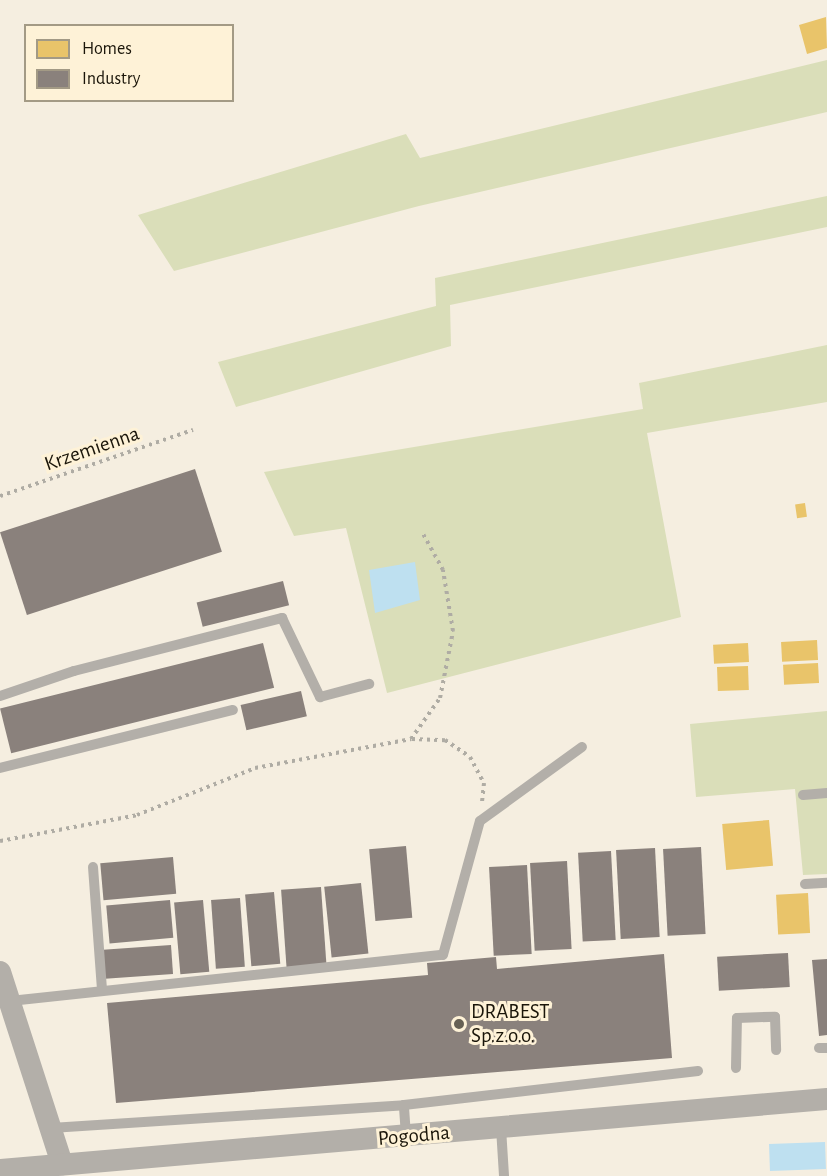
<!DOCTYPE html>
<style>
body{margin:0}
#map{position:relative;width:827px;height:1176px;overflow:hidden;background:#f5eee0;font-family:"Alegreya Sans",sans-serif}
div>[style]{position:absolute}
.green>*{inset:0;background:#dadeb9}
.water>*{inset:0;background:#bee0f0;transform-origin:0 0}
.homes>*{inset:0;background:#e9c46a;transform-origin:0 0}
.industry>*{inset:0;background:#8a817c;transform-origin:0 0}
.path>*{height:4px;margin-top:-2px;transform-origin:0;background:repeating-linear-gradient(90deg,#afaca4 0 3px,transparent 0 7.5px)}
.lane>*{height:10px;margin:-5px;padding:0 5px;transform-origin:5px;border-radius:5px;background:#b3afa9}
.street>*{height:22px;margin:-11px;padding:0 11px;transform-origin:11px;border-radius:11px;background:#b3afa9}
.dots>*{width:16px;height:16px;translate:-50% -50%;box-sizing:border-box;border:3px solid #fef2d7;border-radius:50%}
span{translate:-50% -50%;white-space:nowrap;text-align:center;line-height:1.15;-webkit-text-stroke:6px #fef2d7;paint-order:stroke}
.street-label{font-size:21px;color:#1a1509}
.poi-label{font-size:21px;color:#1a1509}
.left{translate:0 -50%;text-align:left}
.legend{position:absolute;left:24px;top:24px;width:210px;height:78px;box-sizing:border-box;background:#fef2d7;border:2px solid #a39a85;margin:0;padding:8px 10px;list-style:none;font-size:18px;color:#1a1509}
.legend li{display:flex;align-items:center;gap:12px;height:30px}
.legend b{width:30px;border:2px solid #a39a85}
</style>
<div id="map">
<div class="green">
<div style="clip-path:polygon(827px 60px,827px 112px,419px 206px,174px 271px,138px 215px,406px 134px,420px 158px)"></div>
<div style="clip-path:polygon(827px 196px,827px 227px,450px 305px,451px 346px,236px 407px,218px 362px,436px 306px,435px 278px)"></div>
<div style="clip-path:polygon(827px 345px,827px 402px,647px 433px,681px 617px,387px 693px,346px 528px,294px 536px,264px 472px,643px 409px,639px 383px)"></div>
<div style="clip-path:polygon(827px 711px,827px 874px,803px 875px,795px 789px,696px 797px,690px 724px)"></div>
</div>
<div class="water">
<div style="clip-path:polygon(415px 562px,420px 600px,375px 613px,369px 570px)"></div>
<div style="left:825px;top:1142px;width:27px;height:56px;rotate:88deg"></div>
</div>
<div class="homes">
<div style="clip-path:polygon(826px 17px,827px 48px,807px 54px,799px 25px)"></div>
<div style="left:805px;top:503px;width:14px;height:10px;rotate:82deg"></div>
<div style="left:817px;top:640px;width:20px;height:36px;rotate:87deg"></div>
<div style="left:748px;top:643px;width:19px;height:35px;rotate:87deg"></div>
<div style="left:818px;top:663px;width:20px;height:35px;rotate:87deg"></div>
<div style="left:748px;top:666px;width:24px;height:31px;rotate:88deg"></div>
<div style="left:769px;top:820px;width:46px;height:47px;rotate:85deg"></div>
<div style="left:808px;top:893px;width:40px;height:32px;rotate:87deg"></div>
</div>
<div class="industry">
<div style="left:195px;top:469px;width:87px;height:205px;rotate:72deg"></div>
<div style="left:283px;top:581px;width:25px;height:89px;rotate:76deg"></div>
<div style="left:263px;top:643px;width:46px;height:271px;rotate:76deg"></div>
<div style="left:301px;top:691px;width:26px;height:62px;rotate:77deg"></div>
<div style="left:406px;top:846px;width:72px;height:37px;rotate:85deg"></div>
<div style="left:701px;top:847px;width:87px;height:38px;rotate:87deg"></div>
<div style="left:655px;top:848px;width:89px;height:39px;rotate:87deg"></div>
<div style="left:611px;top:851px;width:89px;height:33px;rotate:87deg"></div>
<div style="left:173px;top:857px;width:37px;height:73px;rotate:85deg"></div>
<div style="left:567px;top:861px;width:88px;height:37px;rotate:87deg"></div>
<div style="left:527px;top:865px;width:89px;height:38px;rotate:87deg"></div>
<div style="left:361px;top:883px;width:71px;height:37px;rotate:84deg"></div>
<div style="left:321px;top:887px;width:78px;height:40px;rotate:86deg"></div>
<div style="left:274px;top:892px;width:72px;height:29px;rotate:85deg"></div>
<div style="left:240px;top:898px;width:69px;height:29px;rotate:86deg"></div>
<div style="left:170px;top:900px;width:38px;height:64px;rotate:85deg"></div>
<div style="left:203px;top:900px;width:72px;height:29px;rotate:85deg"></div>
<div style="left:171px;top:945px;width:29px;height:68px;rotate:86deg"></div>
<div style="left:788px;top:953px;width:34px;height:71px;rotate:87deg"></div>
<div style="clip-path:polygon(664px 954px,672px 1058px,116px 1103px,107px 1003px,428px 975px,427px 963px,496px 957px,497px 969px)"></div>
<div style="clip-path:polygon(827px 959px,827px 1035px,819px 1036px,812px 960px)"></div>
</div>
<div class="path">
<div style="left:0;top:496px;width:204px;rotate:-18.9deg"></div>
<div style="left:412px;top:739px;width:33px;rotate:2deg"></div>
<div style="left:445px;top:740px;width:30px;rotate:34deg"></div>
<div style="left:470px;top:757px;width:30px;rotate:62deg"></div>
<div style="left:484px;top:783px;width:20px;rotate:96deg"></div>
<div style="left:0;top:841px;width:139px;rotate:-10.7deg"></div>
<div style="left:137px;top:815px;width:127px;rotate:-21.7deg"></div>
<div style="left:255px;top:768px;width:159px;rotate:-10.5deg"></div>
<div style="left:411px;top:739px;width:50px;rotate:-54.7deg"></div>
<div style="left:440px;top:698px;width:68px;rotate:-79deg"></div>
<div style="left:453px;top:631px;width:62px;rotate:-99.3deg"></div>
<div style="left:443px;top:570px;width:43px;rotate:-118.9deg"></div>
</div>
<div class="lane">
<div style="left:0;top:696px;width:78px;rotate:-18.7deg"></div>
<div style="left:74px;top:671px;width:215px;rotate:-14.3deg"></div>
<div style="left:282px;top:618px;width:88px;rotate:64.3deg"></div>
<div style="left:320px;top:697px;width:51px;rotate:-14.9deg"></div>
<div style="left:0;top:768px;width:240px;rotate:-14deg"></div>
<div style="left:803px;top:795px;width:24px;rotate:-5deg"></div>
<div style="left:93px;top:867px;width:123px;rotate:85.8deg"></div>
<div style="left:805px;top:884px;width:22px;rotate:-3deg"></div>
<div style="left:10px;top:1001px;width:435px;rotate:-6.1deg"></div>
<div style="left:443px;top:955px;width:139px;rotate:-74.6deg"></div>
<div style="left:480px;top:821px;width:126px;rotate:-36deg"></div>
<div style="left:819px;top:1048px;width:8px"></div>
<div style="left:736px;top:1068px;width:50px;rotate:-88.9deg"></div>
<div style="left:737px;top:1018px;width:38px;rotate:-2deg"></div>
<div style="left:775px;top:1017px;width:33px;rotate:88deg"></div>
<div style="left:51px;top:1128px;width:354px;rotate:-3.7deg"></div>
<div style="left:501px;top:1128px;width:48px;rotate:86.4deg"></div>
<div style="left:406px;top:1136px;width:31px;rotate:-94deg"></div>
<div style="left:404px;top:1105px;width:296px;rotate:-6.6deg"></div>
</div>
<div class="street">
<div style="left:0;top:972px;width:202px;rotate:72.1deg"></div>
<div style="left:0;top:1170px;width:830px;rotate:-4.91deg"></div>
</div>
<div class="dots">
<div style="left:459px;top:1024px;background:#676154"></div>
</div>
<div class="street-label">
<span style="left:92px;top:449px;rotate:-19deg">Krzemienna</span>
<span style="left:414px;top:1136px;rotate:-5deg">Pogodna</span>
</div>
<div class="poi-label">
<span class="left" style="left:471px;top:1024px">DRABEST<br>Sp.z.o.o.</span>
</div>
<ul class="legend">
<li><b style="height:16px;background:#e9c46a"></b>Homes</li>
<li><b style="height:16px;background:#8a817c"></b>Industry</li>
</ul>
</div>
